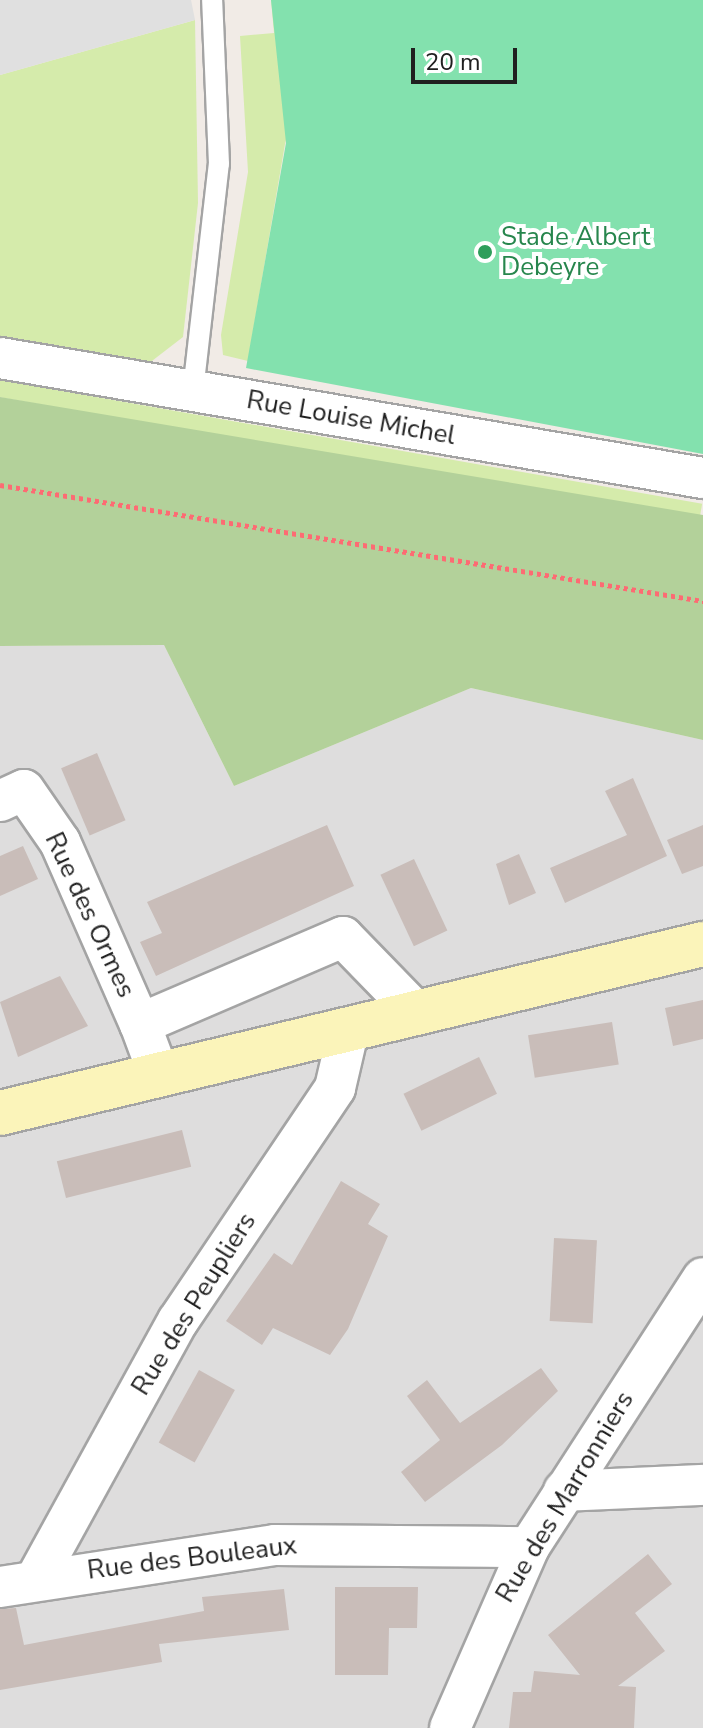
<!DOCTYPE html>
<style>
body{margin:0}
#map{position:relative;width:703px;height:1728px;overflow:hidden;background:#f1ebe6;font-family:"Nunito Sans",sans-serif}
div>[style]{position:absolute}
.residential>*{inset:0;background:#dedddd}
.grass>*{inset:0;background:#d5ebab;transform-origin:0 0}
.forest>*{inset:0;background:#b3d19a}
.pitch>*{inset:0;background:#83e1ae}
.parking>*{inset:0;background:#e0e0e0}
.building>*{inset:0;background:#c9bdb9;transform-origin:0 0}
.path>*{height:5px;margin-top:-2.5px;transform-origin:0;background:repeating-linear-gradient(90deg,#fd6b73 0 4px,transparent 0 8px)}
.roads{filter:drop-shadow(2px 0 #a4a4a4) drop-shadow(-2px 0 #a4a4a4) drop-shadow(0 2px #a4a4a4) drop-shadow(0 -2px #a4a4a4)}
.lane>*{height:20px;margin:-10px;padding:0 10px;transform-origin:10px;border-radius:10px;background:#fff}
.street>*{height:40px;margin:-20px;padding:0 20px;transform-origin:20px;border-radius:20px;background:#fff}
.secondary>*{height:44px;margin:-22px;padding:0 22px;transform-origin:22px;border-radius:22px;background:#fbf4ba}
.dots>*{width:22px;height:22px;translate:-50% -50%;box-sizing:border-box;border:4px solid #fff;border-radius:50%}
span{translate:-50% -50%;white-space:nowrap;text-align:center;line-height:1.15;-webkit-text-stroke:8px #fff;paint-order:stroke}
.leisure-label{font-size:26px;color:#27864d}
.left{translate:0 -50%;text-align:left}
.street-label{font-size:26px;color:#202020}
.scale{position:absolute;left:411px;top:48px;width:106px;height:36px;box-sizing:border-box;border:4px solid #202020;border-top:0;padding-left:10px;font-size:24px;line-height:28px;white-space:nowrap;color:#202020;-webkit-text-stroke:6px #fff;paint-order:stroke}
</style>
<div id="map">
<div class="residential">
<div style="clip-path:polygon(164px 645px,234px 786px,471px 688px,703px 740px,703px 1728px,0 1728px,0 646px)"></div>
</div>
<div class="grass">
<div style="clip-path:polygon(271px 0,321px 0,285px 144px,248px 361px,223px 355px,221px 335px,248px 172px,240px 36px,274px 33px)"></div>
<div style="clip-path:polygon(195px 20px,198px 203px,183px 337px,148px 364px,0 339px,0 75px)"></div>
<div style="left:0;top:380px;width:713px;height:17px;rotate:10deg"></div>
</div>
<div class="forest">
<div style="clip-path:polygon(0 397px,703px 515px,703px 740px,471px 688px,234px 786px,164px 645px,0 646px)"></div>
</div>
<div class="pitch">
<div style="clip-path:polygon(271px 0,703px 0,703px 454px,246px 368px,286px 143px)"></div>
</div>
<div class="parking">
<div style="clip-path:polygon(0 0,191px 0,195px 20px,0 75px)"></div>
</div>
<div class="building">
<div style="left:97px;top:753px;width:73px;height:39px;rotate:67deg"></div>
<div style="clip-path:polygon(633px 778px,667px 856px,565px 903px,550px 868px,627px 835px,605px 791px)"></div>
<div style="clip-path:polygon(327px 825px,354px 886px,156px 976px,140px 942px,162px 933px,147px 902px)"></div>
<div style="clip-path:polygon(703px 825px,703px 866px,682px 874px,667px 840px)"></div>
<div style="clip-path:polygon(23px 846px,38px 879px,0 896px,0 856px)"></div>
<div style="clip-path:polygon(519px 854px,536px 893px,509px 905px,496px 864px)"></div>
<div style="left:414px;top:859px;width:79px;height:37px;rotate:65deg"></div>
<div style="clip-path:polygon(60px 976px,88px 1026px,18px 1057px,0 1002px)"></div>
<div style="clip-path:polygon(703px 1000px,703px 1039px,673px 1046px,665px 1008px)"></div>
<div style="left:612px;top:1022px;width:43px;height:85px;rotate:81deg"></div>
<div style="left:479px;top:1057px;width:41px;height:84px;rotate:64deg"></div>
<div style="left:182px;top:1130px;width:38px;height:129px;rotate:76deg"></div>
<div style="clip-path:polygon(341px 1181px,380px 1204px,368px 1224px,388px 1236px,348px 1329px,330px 1355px,273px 1328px,262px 1345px,226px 1321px,274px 1253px,292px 1265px)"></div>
<div style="left:554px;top:1238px;width:43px;height:83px;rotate:3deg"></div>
<div style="clip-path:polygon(541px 1368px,558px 1391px,502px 1445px,425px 1502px,401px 1472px,440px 1440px,407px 1396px,427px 1380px,460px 1423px)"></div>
<div style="left:199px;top:1370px;width:41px;height:83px;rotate:29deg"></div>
<div style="clip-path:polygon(648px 1554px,672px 1584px,635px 1613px,665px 1651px,618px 1686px,636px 1687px,634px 1728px,509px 1728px,513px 1692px,531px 1692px,534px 1671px,580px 1675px,548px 1635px)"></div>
<div style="clip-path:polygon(335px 1587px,418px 1587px,417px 1628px,389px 1628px,388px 1675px,335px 1675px)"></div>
<div style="clip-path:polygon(284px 1589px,289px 1630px,159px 1644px,162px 1662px,0 1690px,0 1609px,16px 1608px,24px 1645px,204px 1611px,202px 1597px)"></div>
</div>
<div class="path">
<div style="left:0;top:485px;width:713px;rotate:9.37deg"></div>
</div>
<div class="roads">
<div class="lane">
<div style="left:193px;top:391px;width:228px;rotate:-83.5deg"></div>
<div style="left:219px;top:164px;width:164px;rotate:-92.4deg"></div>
</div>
<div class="street">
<div style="left:0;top:358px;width:713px;rotate:9.69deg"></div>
<div style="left:0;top:801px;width:26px;rotate:-25deg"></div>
<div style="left:24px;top:790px;width:63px;rotate:55.3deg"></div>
<div style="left:60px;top:842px;width:199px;rotate:66.3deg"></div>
<div style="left:159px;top:1075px;width:54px;rotate:-110.4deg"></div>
<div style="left:140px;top:1024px;width:221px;rotate:-23.2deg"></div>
<div style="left:343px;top:937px;width:107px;rotate:45.8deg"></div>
<div style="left:564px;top:1491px;width:139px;rotate:-2.5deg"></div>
<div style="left:37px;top:1577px;width:292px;rotate:-61.2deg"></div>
<div style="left:178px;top:1321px;width:281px;rotate:-56deg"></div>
<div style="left:335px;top:1088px;width:57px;rotate:-76.9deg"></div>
<div style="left:0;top:1587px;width:278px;rotate:-8.7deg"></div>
<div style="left:275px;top:1545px;width:254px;rotate:0.5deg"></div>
<div style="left:450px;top:1728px;width:197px;rotate:-66.4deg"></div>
<div style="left:529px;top:1547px;width:320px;rotate:-57.1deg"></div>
</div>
<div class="secondary">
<div style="left:0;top:1113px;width:723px;rotate:-13.52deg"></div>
</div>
</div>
<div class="dots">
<div style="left:485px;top:252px;background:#2e9e5b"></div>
</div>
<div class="leisure-label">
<span class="left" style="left:501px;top:252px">Stade Albert<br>Debeyre</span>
</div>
<div class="street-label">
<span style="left:351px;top:418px;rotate:10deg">Rue Louise Michel</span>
<span style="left:90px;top:915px;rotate:65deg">Rue des Ormes</span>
<span style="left:194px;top:1304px;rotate:-58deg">Rue des Peupliers</span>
<span style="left:565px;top:1497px;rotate:-59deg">Rue des Marronniers</span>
<span style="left:192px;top:1558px;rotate:-7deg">Rue des Bouleaux</span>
</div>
<div class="scale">20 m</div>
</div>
